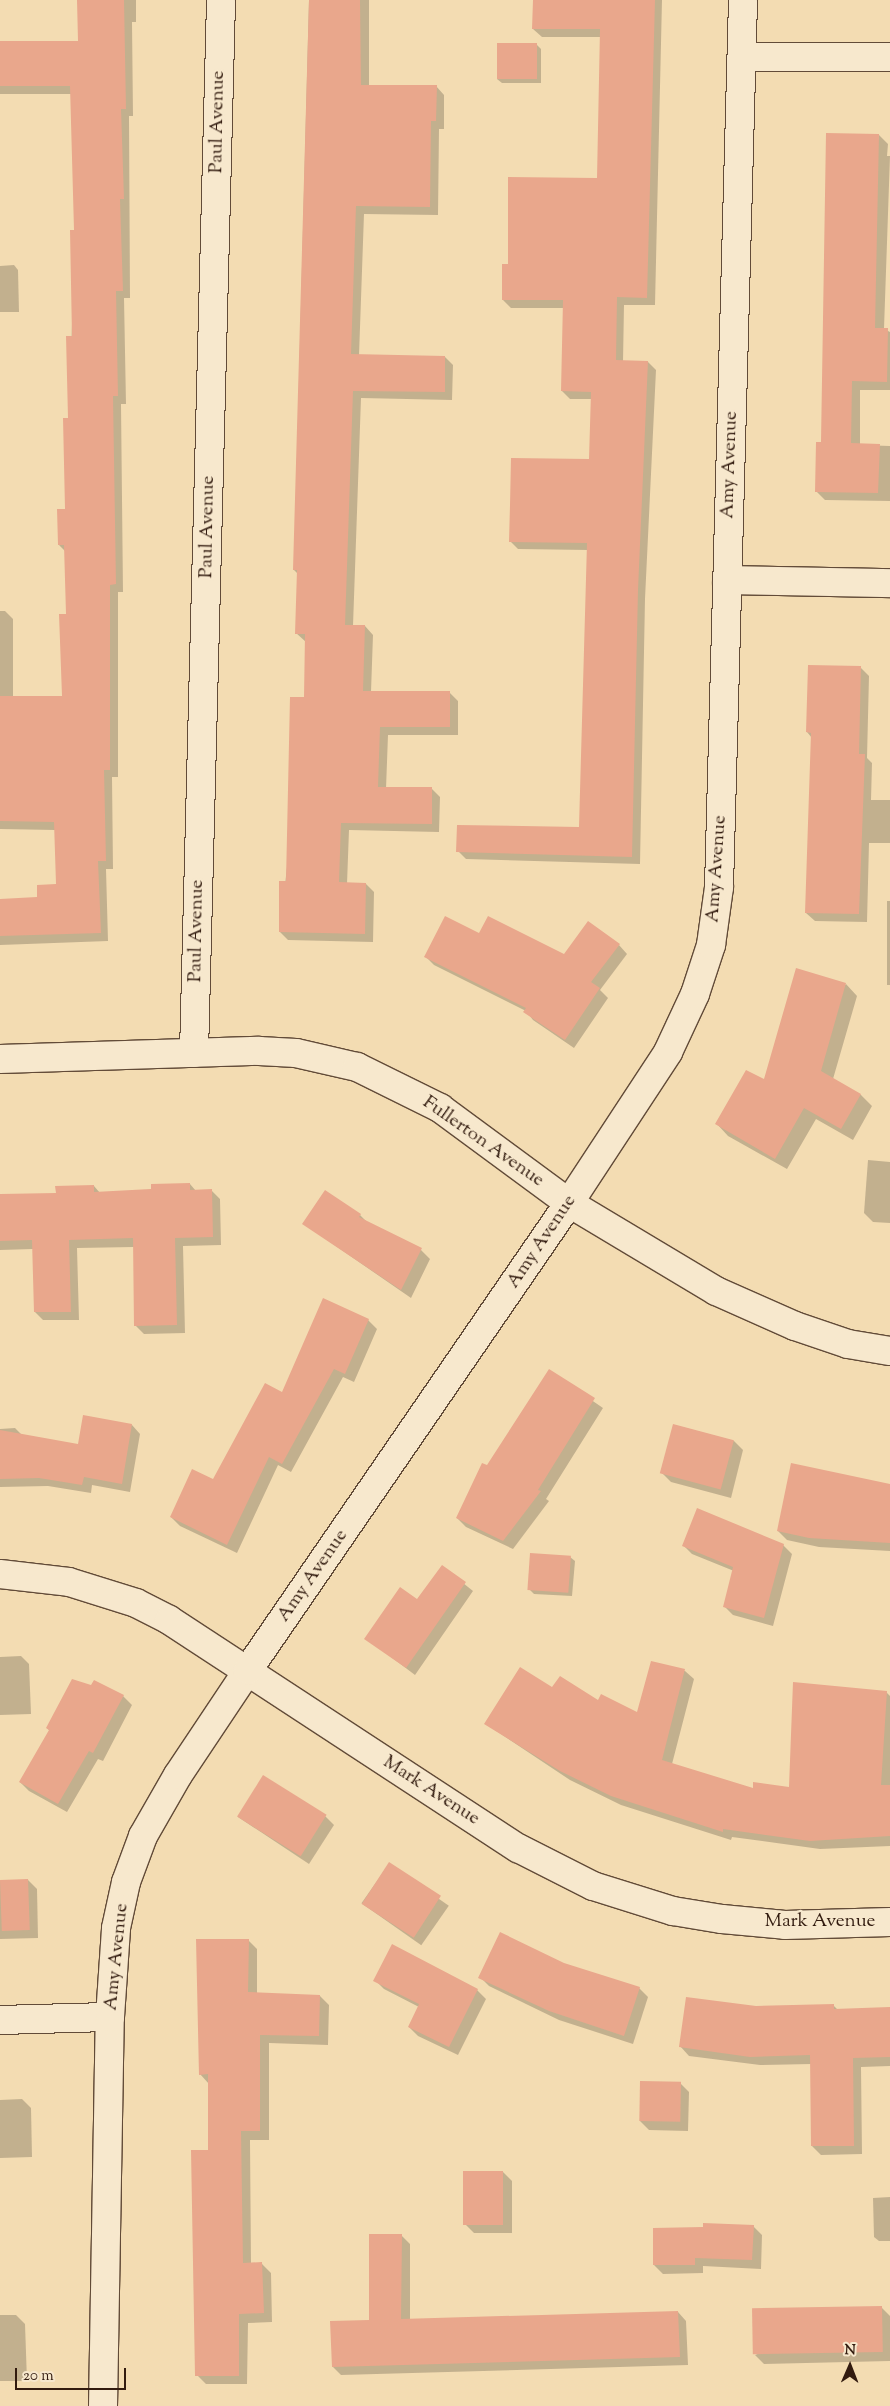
<!DOCTYPE html>
<style>
body{margin:0}
#map{position:relative;width:890px;height:2406px;overflow:hidden;background:#f3dcb2;font-family:"Sorts Mill Goudy",serif}
div>[style]{position:absolute}
.shadow>*{inset:0;background:#0003;transform-origin:0 0}
.building>*{inset:0;background:#e9a78c;transform-origin:0 0}
.roads{filter:drop-shadow(1px 0 #624b38) drop-shadow(-1px 0 #624b38) drop-shadow(0 1px #624b38) drop-shadow(0 -1px #624b38)}
.minor>*{height:28px;margin:-14px;padding:0 14px;transform-origin:14px;border-radius:14px;background:#f7e8cd}
span{translate:-50% -50%;white-space:nowrap;text-align:center;line-height:1.15;-webkit-text-stroke:4.5px #f7e8cd;paint-order:stroke}
.street-label{font-size:19px;color:#321b0f}
.north{position:absolute;left:825px;top:2341px;width:50px;height:50px;-webkit-text-stroke:4px #f7e8cd;paint-order:stroke;rotate:1deg;font-size:14px;font-weight:700;line-height:20px;text-align:center;color:#321b0f}
.north::after{content:'';display:block;margin:auto;width:18px;height:22px;background:#321b0f;clip-path:polygon(50% 0,100% 100%,50% 72%,0 100%)}
.scale{position:absolute;left:15px;top:2368px;width:111px;height:22px;box-sizing:border-box;border:2px solid #321b0f;border-top:0;padding-left:6px;font-size:15px;line-height:18px;white-space:nowrap;color:#321b0f;-webkit-text-stroke:4px #f7e8cd;paint-order:stroke}
</style>
<div id="map">
<div class="shadow">
<div style="clip-path:polygon(79px 0,136px 0,136px 22px,132px 22px,133px 116px,129px 116px,130px 298px,124px 298px,126px 404px,121px 404px,123px 592px,118px 592px,118px 777px,112px 777px,113px 869px,106px 869px,108px 941px,0 945px,0 900px,39px 898px,57px 886px,55px 830px,0 829px,0 611px,5px 611px,13px 619px,13px 697px,63px 697px,67px 615px,65px 551px,59px 545px,66px 510px,75px 231px,71px 94px,0 94px,0 42px,80px 43px)"></div>
<div style="clip-path:polygon(309px 0,369px 0,369px 86px,436px 86px,444px 95px,444px 129px,439px 129px,438px 215px,364px 214px,359px 356px,445px 357px,453px 365px,452px 400px,361px 398px,353px 626px,365px 626px,373px 635px,371px 692px,449px 692px,458px 701px,458px 735px,388px 735px,386px 789px,432px 789px,440px 797px,439px 832px,349px 830px,347px 884px,366px 884px,374px 892px,373px 942px,288px 940px,280px 932px,305px 699px,306px 642px,296px 633px,298px 574px,294px 570px)"></div>
<div style="clip-path:polygon(534px 0,662px 0,655px 305px,624px 305px,623px 362px,648px 362px,656px 370px,645px 599px,640px 864px,466px 859px,458px 851px,580px 828px,588px 550px,518px 549px,510px 541px,590px 461px,592px 399px,570px 399px,562px 391px,564px 308px,511px 308px,503px 300px,509px 265px,598px 179px,601px 37px,542px 37px,533px 29px)"></div>
<div style="clip-path:polygon(537px 45px,541px 49px,541px 83px,502px 83px,497px 79px)"></div>
<div style="clip-path:polygon(879px 135px,888px 144px,887px 156px,890px 156px,884px 329px,890px 332px,890px 390px,860px 390px,860px 445px,890px 446px,890px 501px,825px 500px,816px 491px,823px 444px)"></div>
<div style="clip-path:polygon(14px 265px,18px 270px,19px 312px,0 312px,0 266px)"></div>
<div style="clip-path:polygon(861px 668px,869px 676px,867px 758px,872px 763px,871px 800px,890px 800px,890px 843px,869px 843px,867px 922px,815px 921px,806px 913px,812px 738px,807px 732px)"></div>
<div style="left:887px;top:901px;width:3px;height:84px"></div>
<div style="clip-path:polygon(480px 935px,564px 955px,619px 945px,627px 954px,600px 990px,608px 998px,574px 1048px,533px 1020px,526px 1011px,434px 965px,426px 957px)"></div>
<div style="clip-path:polygon(846px 984px,857px 996px,833px 1079px,861px 1095px,872px 1106px,853px 1140px,816px 1119px,787px 1169px,728px 1136px,717px 1124px,764px 1081px)"></div>
<div style="clip-path:polygon(868px 1160px,890px 1162px,890px 1223px,873px 1222px,864px 1213px)"></div>
<div style="clip-path:polygon(190px 1184px,196px 1191px,211px 1190px,220px 1199px,221px 1245px,183px 1246px,185px 1333px,144px 1334px,135px 1325px,134px 1247px,77px 1248px,79px 1320px,43px 1320px,35px 1312px,33px 1249px,0 1250px,0 1194px,57px 1194px,94px 1186px,100px 1193px,152px 1191px)"></div>
<div style="clip-path:polygon(360px 1215px,369px 1224px,421px 1250px,430px 1259px,411px 1298px,304px 1224px)"></div>
<div style="clip-path:polygon(368px 1320px,377px 1329px,354px 1382px,343px 1377px,291px 1472px,278px 1465px,237px 1553px,180px 1526px,171px 1517px,214px 1480px,283px 1394px)"></div>
<div style="clip-path:polygon(549px 1371px,603px 1408px,546px 1499px,549px 1501px,513px 1549px,466px 1527px,457px 1518px)"></div>
<div style="clip-path:polygon(132px 1425px,140px 1434px,130px 1492px,92px 1485px,91px 1493px,48px 1486px,0 1487px,0 1429px,15px 1428px,22px 1435px,79px 1446px)"></div>
<div style="clip-path:polygon(674px 1425px,734px 1441px,743px 1450px,731px 1498px,671px 1482px,662px 1473px)"></div>
<div style="clip-path:polygon(890px 1484px,890px 1551px,819px 1547px,787px 1540px,778px 1531px)"></div>
<div style="clip-path:polygon(683px 1545px,783px 1545px,792px 1554px,773px 1626px,733px 1615px,724px 1606px,734px 1571px,692px 1554px)"></div>
<div style="clip-path:polygon(570px 1557px,575px 1561px,572px 1596px,534px 1594px,529px 1589px)"></div>
<div style="clip-path:polygon(443px 1567px,473px 1591px,415px 1675px,366px 1638px,417px 1600px)"></div>
<div style="clip-path:polygon(21px 1656px,29px 1664px,31px 1714px,0 1715px,0 1657px)"></div>
<div style="clip-path:polygon(652px 1662px,685px 1671px,694px 1679px,672px 1764px,754px 1789px,790px 1788px,886px 1692px,890px 1696px,890px 1846px,820px 1849px,732px 1837px,731px 1840px,621px 1805px,570px 1780px,486px 1724px,552px 1689px,638px 1714px)"></div>
<div style="clip-path:polygon(123px 1696px,132px 1705px,103px 1761px,98px 1759px,67px 1812px,29px 1791px,20px 1782px,50px 1731px,47px 1728px)"></div>
<div style="clip-path:polygon(325px 1816px,334px 1825px,309px 1864px,238px 1817px)"></div>
<div style="left:389px;top:1864px;width:73px;height:48px;rotate:35deg"></div>
<div style="clip-path:polygon(28px 1880px,37px 1889px,38px 1938px,0 1939px,0 1881px)"></div>
<div style="clip-path:polygon(248px 1940px,257px 1949px,257px 1994px,320px 1996px,329px 2005px,328px 2045px,269px 2043px,269px 2140px,250px 2140px,251px 2264px,262px 2264px,271px 2273px,272px 2322px,248px 2323px,247px 2384px,206px 2384px,197px 2375px,209px 2151px,209px 2084px,200px 2074px)"></div>
<div style="clip-path:polygon(564px 1965px,639px 1988px,648px 1997px,633px 2044px,559px 2020px,489px 1986px,480px 1977px)"></div>
<div style="clip-path:polygon(375px 1980px,477px 1990px,486px 1999px,458px 2055px,418px 2036px,409px 2027px,419px 2007px,384px 1989px)"></div>
<div style="clip-path:polygon(833px 2005px,838px 2010px,890px 2008px,890px 2066px,861px 2067px,862px 2154px,821px 2155px,812px 2146px,812px 2064px,760px 2065px,689px 2056px,680px 2046px,756px 2008px)"></div>
<div style="clip-path:polygon(680px 2083px,689px 2092px,688px 2131px,649px 2130px,640px 2121px)"></div>
<div style="clip-path:polygon(22px 2099px,31px 2108px,32px 2157px,0 2158px,0 2100px)"></div>
<div style="clip-path:polygon(503px 2172px,512px 2181px,512px 2233px,474px 2233px,465px 2224px)"></div>
<div style="clip-path:polygon(890px 2197px,890px 2241px,879px 2241px,874px 2237px,873px 2198px)"></div>
<div style="clip-path:polygon(753px 2226px,762px 2235px,761px 2269px,703px 2266px,703px 2273px,663px 2274px,654px 2265px)"></div>
<div style="clip-path:polygon(401px 2235px,410px 2244px,410px 2320px,678px 2312px,686px 2321px,688px 2365px,341px 2375px,333px 2367px,370px 2321px)"></div>
<div style="clip-path:polygon(881px 2307px,890px 2316px,890px 2361px,764px 2364px,755px 2355px)"></div>
<div style="clip-path:polygon(0 2315px,16px 2315px,25px 2324px,27px 2381px,0 2381px)"></div>
</div>
<div class="building">
<div style="clip-path:polygon(77px 0,124px 0,126px 109px,121px 109px,124px 199px,120px 199px,123px 291px,116px 291px,118px 396px,113px 396px,116px 584px,110px 585px,110px 770px,104px 770px,106px 861px,98px 861px,101px 933px,0 936px,0 899px,37px 897px,37px 885px,56px 884px,54px 822px,0 821px,0 696px,62px 696px,59px 614px,66px 614px,64px 545px,58px 545px,57px 509px,65px 509px,63px 418px,68px 418px,66px 336px,72px 336px,70px 230px,74px 230px,70px 86px,0 86px,0 41px,78px 41px)"></div>
<div style="clip-path:polygon(309px 0,360px 0,361px 85px,437px 85px,436px 121px,431px 121px,430px 207px,356px 206px,351px 354px,445px 356px,445px 392px,353px 391px,345px 625px,365px 625px,363px 691px,450px 691px,450px 727px,380px 727px,378px 787px,432px 787px,432px 824px,341px 823px,339px 882px,366px 883px,365px 934px,279px 932px,279px 881px,286px 881px,290px 697px,304px 697px,305px 634px,295px 634px,297px 570px,293px 570px)"></div>
<div style="clip-path:polygon(533px 0,655px 0,647px 298px,617px 297px,616px 360px,648px 361px,638px 590px,632px 857px,456px 852px,457px 825px,579px 827px,587px 543px,509px 542px,510px 505px,511px 458px,589px 459px,591px 392px,561px 391px,563px 300px,502px 300px,502px 264px,508px 264px,508px 177px,597px 178px,600px 29px,532px 29px)"></div>
<div style="left:497px;top:43px;width:40px;height:36px"></div>
<div style="clip-path:polygon(826px 133px,879px 134px,875px 328px,888px 328px,887px 382px,852px 381px,851px 443px,880px 444px,878px 493px,815px 492px,816px 442px,821px 442px)"></div>
<div style="clip-path:polygon(808px 665px,861px 666px,859px 754px,865px 754px,859px 914px,805px 913px,811px 733px,806px 732px)"></div>
<div style="clip-path:polygon(445px 916px,479px 933px,488px 916px,564px 954px,588px 921px,620px 944px,591px 982px,600px 988px,565px 1040px,523px 1012px,526px 1008px,424px 957px)"></div>
<div style="clip-path:polygon(796px 968px,846px 983px,821px 1071px,861px 1094px,841px 1129px,804px 1108px,775px 1159px,715px 1124px,746px 1070px,764px 1079px)"></div>
<div style="clip-path:polygon(190px 1183px,190px 1190px,212px 1189px,213px 1237px,175px 1238px,177px 1325px,134px 1326px,133px 1238px,69px 1240px,71px 1312px,34px 1312px,32px 1240px,0 1241px,0 1194px,56px 1193px,55px 1186px,94px 1185px,94px 1192px,151px 1189px,151px 1184px)"></div>
<div style="clip-path:polygon(325px 1190px,361px 1214px,359px 1217px,422px 1248px,401px 1290px,302px 1224px)"></div>
<div style="clip-path:polygon(323px 1298px,369px 1319px,345px 1374px,334px 1369px,282px 1464px,269px 1457px,227px 1545px,170px 1517px,192px 1469px,213px 1479px,265px 1383px,282px 1392px)"></div>
<div style="clip-path:polygon(549px 1369px,595px 1398px,538px 1490px,541px 1491px,503px 1541px,456px 1518px,482px 1463px,487px 1465px)"></div>
<div style="clip-path:polygon(83px 1415px,132px 1424px,122px 1484px,84px 1477px,82px 1485px,39px 1478px,0 1479px,0 1430px,78px 1444px)"></div>
<div style="left:673px;top:1424px;width:63px;height:51px;rotate:15deg"></div>
<div style="clip-path:polygon(791px 1463px,890px 1484px,890px 1543px,809px 1538px,777px 1531px)"></div>
<div style="clip-path:polygon(697px 1508px,784px 1544px,764px 1618px,723px 1607px,733px 1567px,682px 1546px)"></div>
<div style="left:530px;top:1553px;width:41px;height:37px;rotate:4deg"></div>
<div style="clip-path:polygon(442px 1565px,466px 1582px,406px 1668px,364px 1639px,400px 1587px,417px 1599px)"></div>
<div style="clip-path:polygon(651px 1661px,685px 1669px,662px 1760px,753px 1788px,753px 1782px,789px 1787px,793px 1682px,887px 1691px,881px 1785px,890px 1785px,890px 1836px,810px 1841px,723px 1829px,723px 1832px,611px 1796px,560px 1771px,484px 1724px,520px 1667px,552px 1687px,560px 1676px,598px 1700px,601px 1694px,637px 1712px)"></div>
<div style="clip-path:polygon(72px 1679px,91px 1685px,94px 1680px,124px 1695px,93px 1753px,89px 1751px,58px 1804px,19px 1782px,49px 1730px,46px 1728px)"></div>
<div style="left:263px;top:1775px;width:75px;height:49px;rotate:32deg"></div>
<div style="left:389px;top:1862px;width:62px;height:50px;rotate:33deg"></div>
<div style="left:28px;top:1879px;width:51px;height:28px;rotate:88deg"></div>
<div style="clip-path:polygon(500px 1932px,564px 1963px,640px 1987px,624px 2036px,549px 2011px,478px 1978px)"></div>
<div style="clip-path:polygon(196px 1939px,249px 1939px,248px 1992px,320px 1995px,319px 2036px,260px 2035px,260px 2131px,241px 2131px,243px 2263px,262px 2262px,264px 2313px,239px 2314px,239px 2376px,195px 2376px,191px 2150px,208px 2150px,208px 2074px,199px 2075px)"></div>
<div style="clip-path:polygon(392px 1944px,478px 1989px,449px 2047px,408px 2027px,419px 2004px,373px 1981px)"></div>
<div style="clip-path:polygon(686px 1997px,756px 2006px,834px 2004px,834px 2009px,890px 2007px,890px 2057px,853px 2058px,854px 2146px,811px 2146px,810px 2055px,750px 2057px,679px 2047px)"></div>
<div style="left:640px;top:2081px;width:41px;height:40px;rotate:1deg"></div>
<div style="left:463px;top:2171px;width:40px;height:54px"></div>
<div style="clip-path:polygon(703px 2223px,754px 2225px,752px 2260px,695px 2258px,695px 2265px,653px 2265px,653px 2228px,703px 2227px)"></div>
<div style="clip-path:polygon(369px 2234px,402px 2234px,401px 2319px,678px 2311px,680px 2357px,332px 2367px,330px 2321px,369px 2320px)"></div>
<div style="left:882px;top:2306px;width:46px;height:130px;rotate:89deg"></div>
</div>
<div class="roads">
<div class="minor">
<div style="left:742px;top:57px;width:148px"></div>
<div style="left:727px;top:580px;width:163px;rotate:1.1deg"></div>
<div style="left:194px;top:1053px;width:1053px;rotate:-88.53deg"></div>
<div style="left:0;top:1059px;width:259px;rotate:-1.8deg"></div>
<div style="left:259px;top:1051px;width:37px;rotate:3deg"></div>
<div style="left:296px;top:1053px;width:63px;rotate:12.9deg"></div>
<div style="left:357px;top:1067px;width:93px;rotate:26.3deg"></div>
<div style="left:440px;top:1108px;width:160px;rotate:36.4deg"></div>
<div style="left:569px;top:1203px;width:171px;rotate:30.9deg"></div>
<div style="left:716px;top:1291px;width:86px;rotate:23.9deg"></div>
<div style="left:795px;top:1326px;width:56px;rotate:18.8deg"></div>
<div style="left:848px;top:1344px;width:43px;rotate:9.5deg"></div>
<div style="left:0;top:1574px;width:69px;rotate:6.6deg"></div>
<div style="left:69px;top:1582px;width:70px;rotate:17.4deg"></div>
<div style="left:136px;top:1603px;width:37px;rotate:27deg"></div>
<div style="left:169px;top:1620px;width:417px;rotate:33.2deg"></div>
<div style="left:518px;top:1848px;width:84px;rotate:26.9deg"></div>
<div style="left:593px;top:1886px;width:84px;rotate:17.4deg"></div>
<div style="left:673px;top:1911px;width:50px;rotate:9.3deg"></div>
<div style="left:722px;top:1919px;width:63px;rotate:5.4deg"></div>
<div style="left:785px;top:1925px;width:105px;rotate:-1.6deg"></div>
<div style="left:0;top:2020px;width:110px;rotate:-1.6deg"></div>
<div style="left:103px;top:2406px;width:389px;rotate:-89deg"></div>
<div style="left:110px;top:2017px;width:89px;rotate:-86.1deg"></div>
<div style="left:116px;top:1928px;width:47px;rotate:-77.7deg"></div>
<div style="left:126px;top:1882px;width:49px;rotate:-69.7deg"></div>
<div style="left:143px;top:1836px;width:70px;rotate:-60.2deg"></div>
<div style="left:178px;top:1775px;width:126px;rotate:-56.3deg"></div>
<div style="left:248px;top:1670px;width:567px;rotate:-55.5deg"></div>
<div style="left:569px;top:1203px;width:181px;rotate:-56.7deg"></div>
<div style="left:668px;top:1052px;width:64px;rotate:-65deg"></div>
<div style="left:695px;top:994px;width:52px;rotate:-71.9deg"></div>
<div style="left:711px;top:945px;width:59px;rotate:-82.1deg"></div>
<div style="left:719px;top:887px;width:887px;rotate:-88.45deg"></div>
</div>
</div>
<div class="street-label">
<span style="left:218px;top:122px;rotate:-89deg">Paul Avenue</span>
<span style="left:730px;top:465px;rotate:-88deg">Amy Avenue</span>
<span style="left:208px;top:527px;rotate:-89deg">Paul Avenue</span>
<span style="left:717px;top:869px;rotate:-86deg">Amy Avenue</span>
<span style="left:197px;top:931px;rotate:-89deg">Paul Avenue</span>
<span style="left:483px;top:1142px;rotate:35deg">Fullerton Avenue</span>
<span style="left:542px;top:1242px;rotate:-56deg">Amy Avenue</span>
<span style="left:313px;top:1576px;rotate:-55deg">Amy Avenue</span>
<span style="left:431px;top:1791px;rotate:33deg">Mark Avenue</span>
<span style="left:820px;top:1922px">Mark Avenue</span>
<span style="left:117px;top:1957px;rotate:-84deg">Amy Avenue</span>
</div>
<div class="north">N</div>
<div class="scale">20 m</div>
</div>
